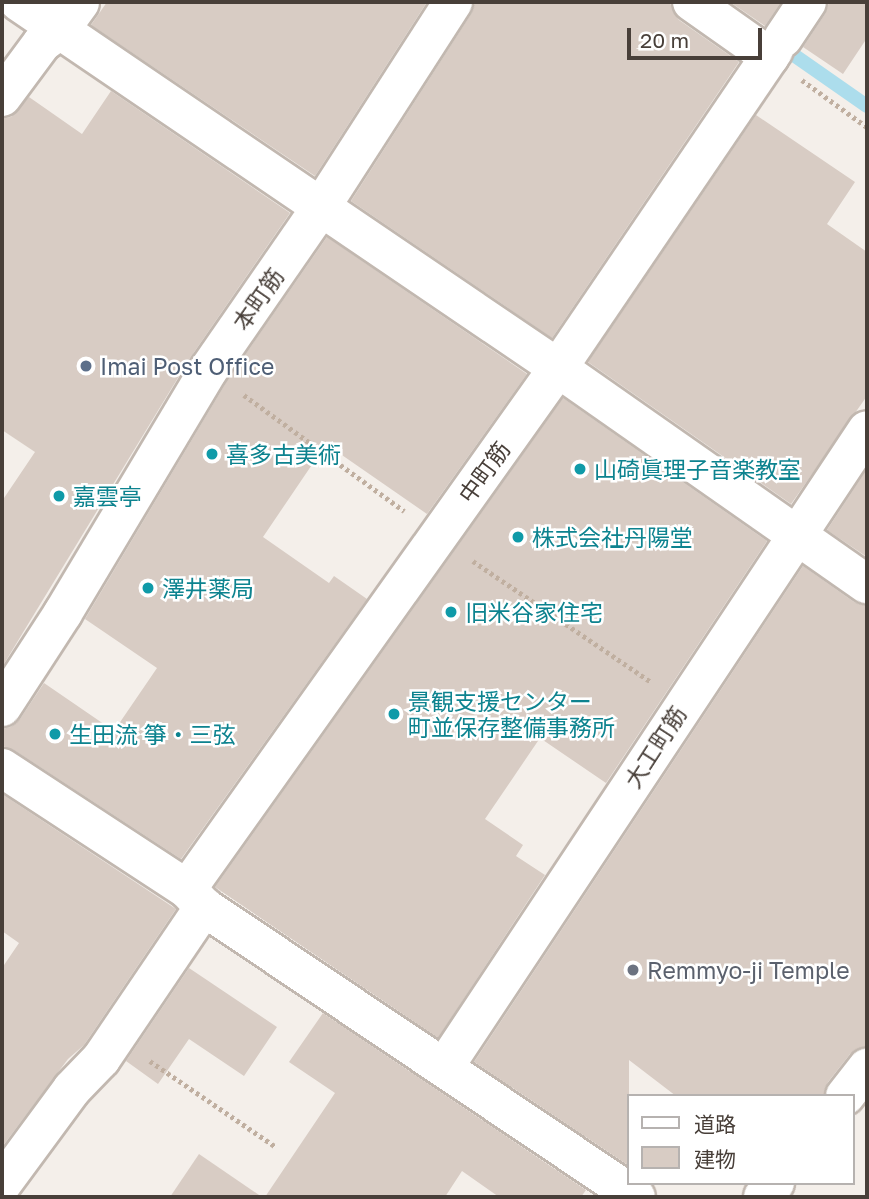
<!DOCTYPE html>
<meta charset="utf-8">
<style>
body{margin:0}
#map{position:relative;width:869px;height:1199px;overflow:hidden;background:#f4efea;font-family:"Golos Text","Noto Sans JP",sans-serif}
div>[style]{position:absolute}
.stream>*{height:14px;margin:-7px;padding:0 7px;transform-origin:7px;border-radius:7px;background:#acddec}
.building>*{inset:0;background:#d8ccc4}
.path>*{height:4.5px;margin-top:-2.25px;transform-origin:0;background:repeating-linear-gradient(90deg,#c0afa0 0 3.5px,transparent 0 7px)}
.roads{filter:drop-shadow(2px 0 #c2b8b0) drop-shadow(-2px 0 #c2b8b0) drop-shadow(0 2px #c2b8b0) drop-shadow(0 -2px #c2b8b0)}
.minor>*{height:38px;margin:-19px;padding:0 19px;transform-origin:19px;border-radius:19px;background:#fff}
.dots>*{width:19px;height:19px;translate:-50% -50%;box-sizing:border-box;border:4px solid #fff;border-radius:50%}
span{translate:-50% -50%;white-space:nowrap;text-align:center;line-height:1.15;-webkit-text-stroke:5px #fff;paint-order:stroke}
.street-label{font-size:23px;color:#483f39}
.service-label{font-size:23px;color:#4e5e75}
.left{translate:0 -50%;text-align:left}
.culture-label{font-size:23px;color:#0d838f}
.worship-label{font-size:23px;color:#5b616d}
.frame{position:absolute;inset:0;border:4px solid #483f39;pointer-events:none}
.legend{position:absolute;left:627px;top:1094px;width:228px;height:91px;box-sizing:border-box;background:#fff;border:2px solid #b6b2b0;margin:0;padding:9px 12px;list-style:none;font-size:21px;color:#483f39}
.legend li{display:flex;align-items:center;gap:14px;height:35px}
.legend b{width:35px;border:2px solid #b6b2b0}
.scale{position:absolute;left:627px;top:28px;width:135px;height:32px;box-sizing:border-box;border:4px solid #483f39;border-top:0;padding-left:9px;font-size:21px;line-height:24px;white-space:nowrap;color:#483f39;-webkit-text-stroke:5px #fff;paint-order:stroke}
</style>
<div id="map">
<div class="stream">
<div style="left:778px;top:44px;width:108px;rotate:34.9deg"></div>
</div>
<div class="building">
<div style="clip-path:polygon(107px 2px,427px 2px,315px 176px,91px 25px)"></div>
<div style="clip-path:polygon(475px 2px,670px 2px,673px 12px,679px 20px,739px 62px,552px 338px,351px 201px,471px 14px)"></div>
<div style="clip-path:polygon(730px 2px,781px 2px,765px 26px)"></div>
<div style="clip-path:polygon(829px 2px,867px 2px,867px 38px,843px 74px,803px 47px,825px 14px)"></div>
<div style="clip-path:polygon(111px 91px,290px 213px,190px 358px,2px 667px,2px 501px,35px 452px,2px 430px,2px 118px,11px 117px,29px 97px,82px 134px)"></div>
<div style="clip-path:polygon(756px 115px,855px 182px,827px 224px,867px 252px,867px 396px,791px 504px,588px 362px)"></div>
<div style="clip-path:polygon(327px 237px,527px 374px,427px 514px,326px 444px,263px 537px,329px 583px,334px 576px,367px 599px,181px 859px,14px 750px,2px 746px,2px 729px,11px 727px,20px 719px,44px 683px,114px 731px,157px 668px,85px 619px,227px 381px)"></div>
<div style="clip-path:polygon(563px 398px,767px 541px,606px 783px,540px 738px,485px 819px,523px 845px,516px 856px,545px 875px,438px 1038px,215px 887px)"></div>
<div style="clip-path:polygon(867px 469px,867px 557px,827px 530px)"></div>
<div style="clip-path:polygon(803px 566px,854px 602px,867px 606px,867px 1047px,850px 1054px,828px 1082px,824px 1096px,676px 1096px,629px 1060px,629px 1166px,474px 1062px)"></div>
<div style="clip-path:polygon(2px 794px,176px 909px,84px 1045px,68px 1059px,2px 1147px,2px 968px,19px 943px,2px 931px)"></div>
<div style="clip-path:polygon(189px 968px,277px 1027px,244px 1076px,189px 1039px,158px 1084px,126px 1061px)"></div>
<div style="clip-path:polygon(323px 1013px,586px 1190px,581px 1197px,499px 1197px,462px 1171px,445px 1197px,265px 1197px,335px 1093px,289px 1062px)"></div>
<div style="clip-path:polygon(199px 1154px,262px 1197px,170px 1197px)"></div>
</div>
<div class="path">
<div style="left:802px;top:80px;width:80px;rotate:35.9deg"></div>
<div style="left:244px;top:395px;width:198px;rotate:35.9deg"></div>
<div style="left:473px;top:561px;width:215px;rotate:34.2deg"></div>
<div style="left:150px;top:1061px;width:153px;rotate:34.3deg"></div>
</div>
<div class="roads">
<div class="minor">
<div style="left:19px;top:2px;width:652px;rotate:34.18deg"></div>
<div style="left:558px;top:368px;width:377px;rotate:35deg"></div>
<div style="left:692px;top:2px;width:95px;rotate:35.2deg"></div>
<div style="left:783px;top:38px;width:43px;rotate:-56.3deg"></div>
<div style="left:2px;top:97px;width:67px;rotate:-53.5deg"></div>
<div style="left:42px;top:43px;width:22px;rotate:-36deg"></div>
<div style="left:60px;top:30px;width:34px;rotate:-54deg"></div>
<div style="left:2px;top:707px;width:112px;rotate:-57deg"></div>
<div style="left:63px;top:613px;width:284px;rotate:-59.1deg"></div>
<div style="left:209px;top:369px;width:197px;rotate:-55.3deg"></div>
<div style="left:321px;top:207px;width:244px;rotate:-57.2deg"></div>
<div style="left:2px;top:768px;width:221px;rotate:33.2deg"></div>
<div style="left:187px;top:889px;width:25px;rotate:47deg"></div>
<div style="left:204px;top:907px;width:520px;rotate:33.87deg"></div>
<div style="left:187px;top:889px;width:640px;rotate:-54.55deg"></div>
<div style="left:558px;top:368px;width:384px;rotate:-55.8deg"></div>
<div style="left:445px;top:1066px;width:763px;rotate:-56.43deg"></div>
<div style="left:845px;top:1096px;width:36px;rotate:-52deg"></div>
<div style="left:2px;top:1184px;width:118px;rotate:-53.6deg"></div>
<div style="left:72px;top:1089px;width:42px;rotate:-46deg"></div>
<div style="left:101px;top:1059px;width:184px;rotate:-55.9deg"></div>
<div style="left:763px;top:1197px;width:18px;rotate:-49deg"></div>
</div>
</div>
<div class="dots">
<div style="left:86px;top:366px;background:#5c6f8a"></div>
<div style="left:212px;top:454px;background:#0f9aa8"></div>
<div style="left:580px;top:469px;background:#0f9aa8"></div>
<div style="left:59px;top:496px;background:#0f9aa8"></div>
<div style="left:518px;top:537px;background:#0f9aa8"></div>
<div style="left:148px;top:588px;background:#0f9aa8"></div>
<div style="left:451px;top:612px;background:#0f9aa8"></div>
<div style="left:394px;top:714px;background:#0f9aa8"></div>
<div style="left:55px;top:734px;background:#0f9aa8"></div>
<div style="left:633px;top:970px;background:#6b7280"></div>
</div>
<div class="street-label">
<span style="left:258px;top:299px;rotate:-55deg">本町筋</span>
<span style="left:484px;top:472px;rotate:-54deg">中町筋</span>
<span style="left:655px;top:747px;rotate:-57deg">大工町筋</span>
</div>
<div class="service-label">
<span class="left" style="left:100px;top:366px">Imai Post Office</span>
</div>
<div class="culture-label">
<span class="left" style="left:226px;top:454px">喜多古美術</span>
<span class="left" style="left:594px;top:469px">山碕眞理子音楽教室</span>
<span class="left" style="left:73px;top:496px">嘉雲亭</span>
<span class="left" style="left:532px;top:537px">株式会社丹陽堂</span>
<span class="left" style="left:162px;top:588px">澤井薬局</span>
<span class="left" style="left:465px;top:612px">旧米谷家住宅</span>
<span class="left" style="left:408px;top:714px">景観支援センター<br>町並保存整備事務所</span>
<span class="left" style="left:69px;top:734px">生田流 箏・三弦</span>
</div>
<div class="worship-label">
<span class="left" style="left:647px;top:970px">Remmyo-ji Temple</span>
</div>
<div class="frame"></div>
<ul class="legend">
<li><b style="height:9px;background:#fff"></b>道路</li>
<li><b style="height:19px;background:#d8ccc4"></b>建物</li>
</ul>
<div class="scale">20 m</div>
</div>
